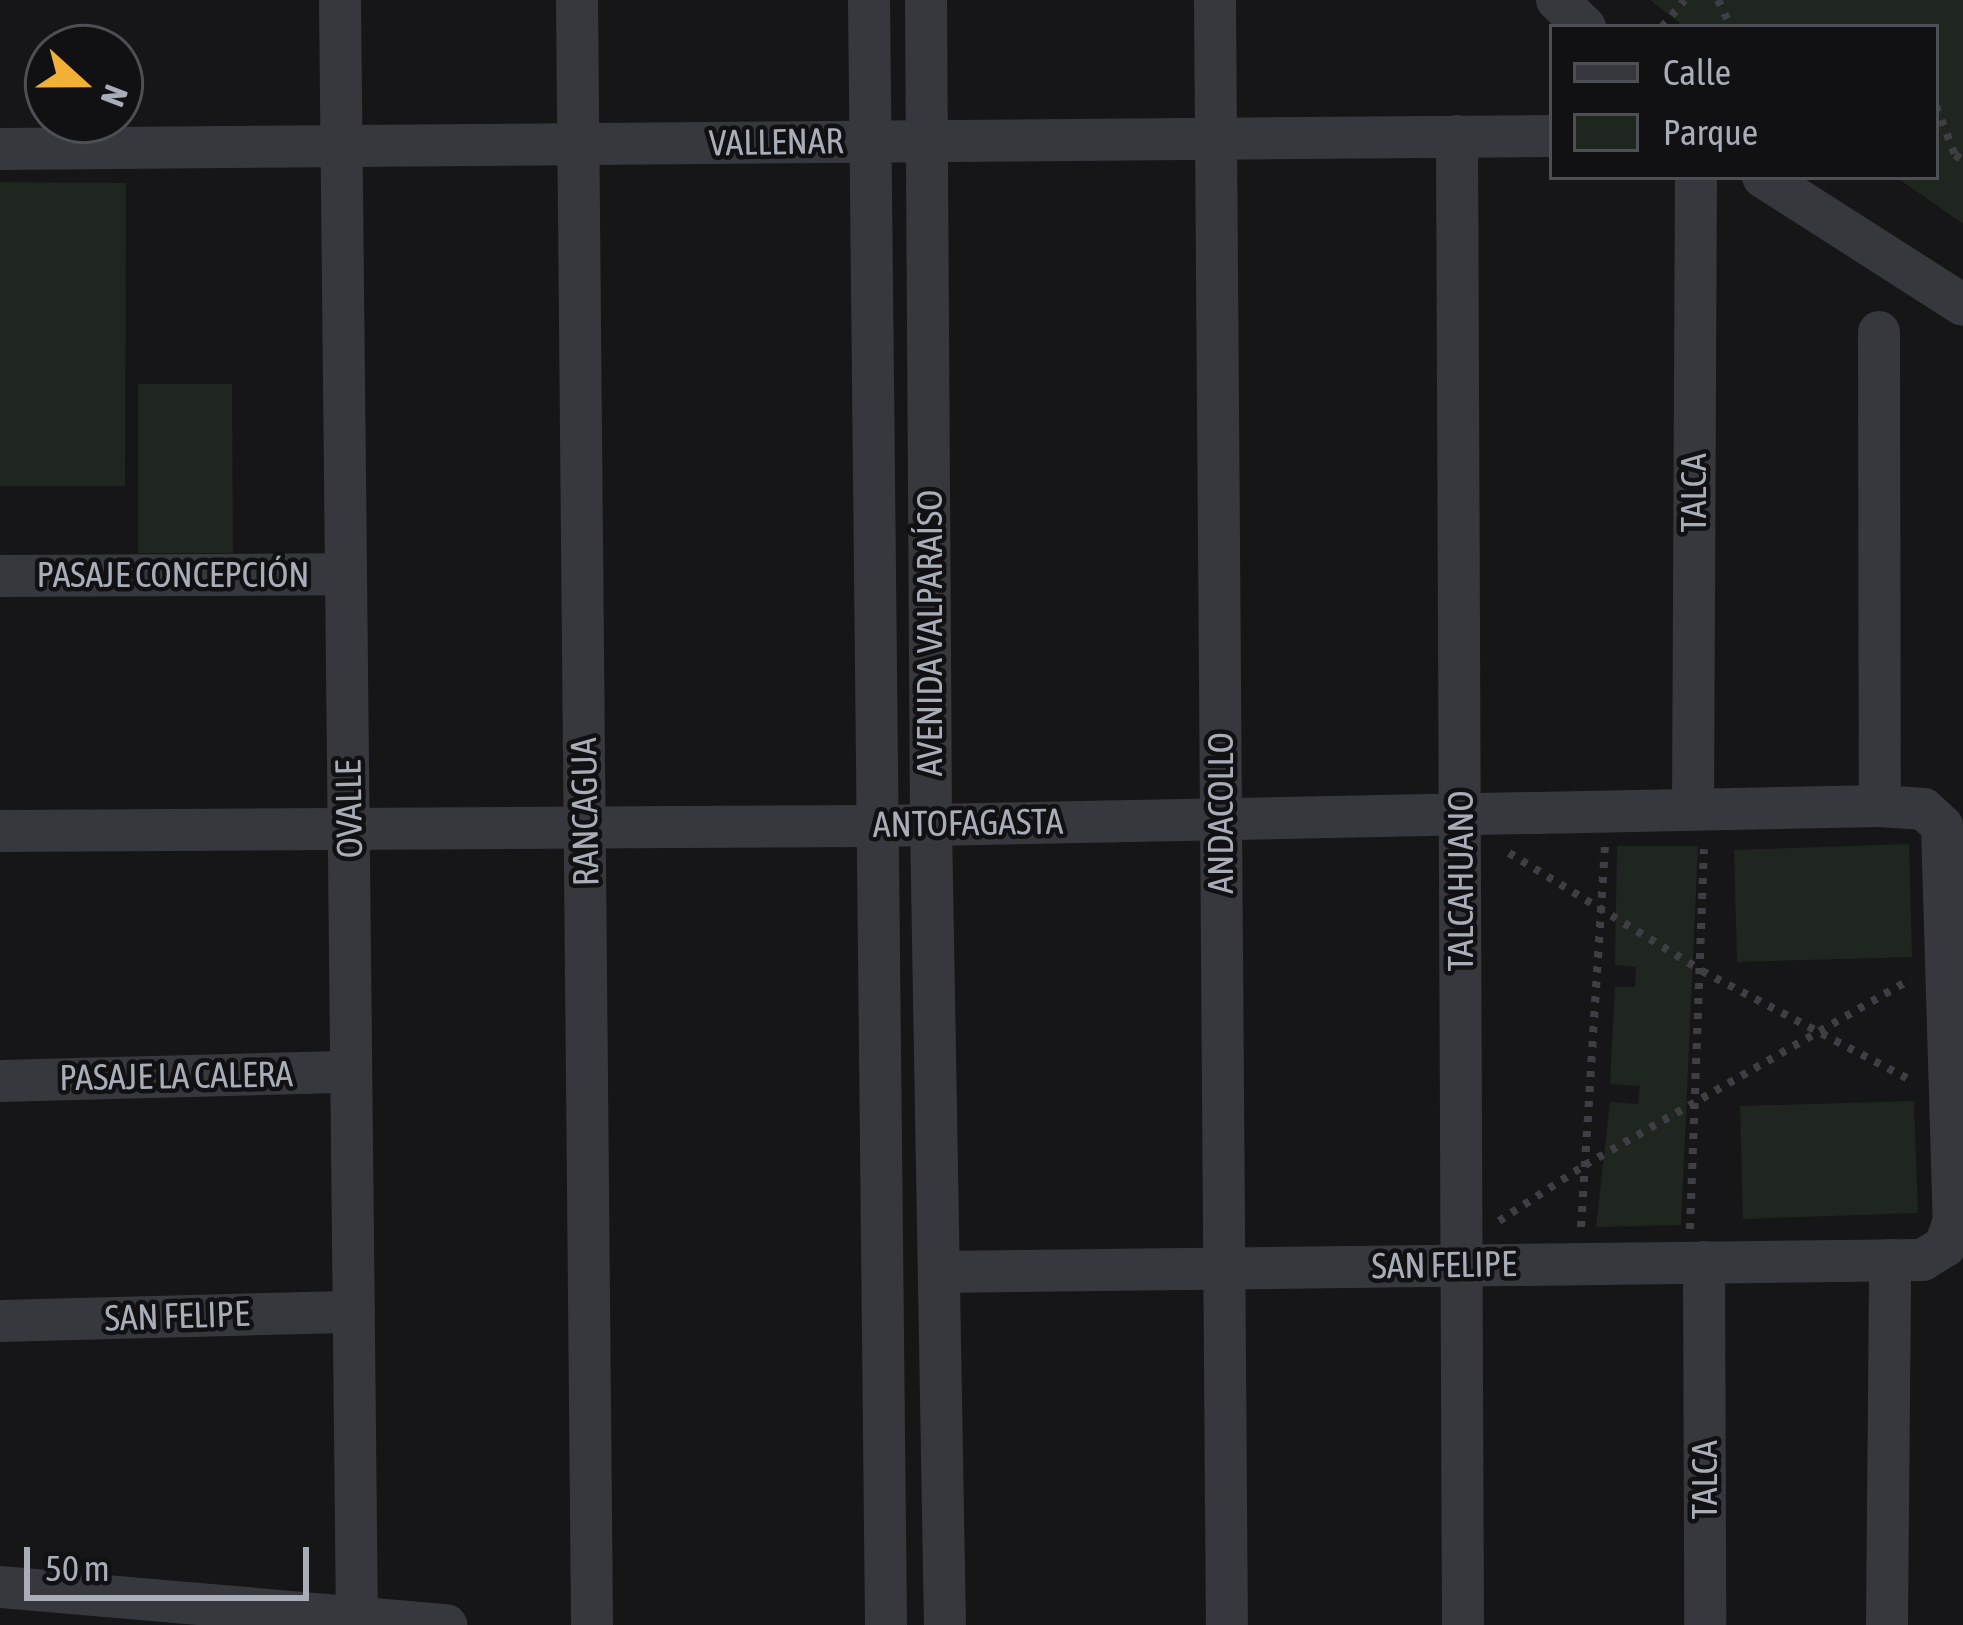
<!DOCTYPE html>
<meta charset="utf-8">
<style>
body{margin:0}
#map{position:relative;width:1963px;height:1625px;overflow:hidden;background:#161618;font-family:"Asap Condensed",sans-serif}
div>[style]{position:absolute}
.green>*{inset:0;background:#1e261f}
.path>*{height:8px;margin-top:-4px;transform-origin:0;background:repeating-linear-gradient(90deg,#3d3f44 0 6px,transparent 0 15px)}
.minor>*{height:42px;margin:-21px;padding:0 21px;transform-origin:21px;border-radius:21px;background:#37383d}
span{translate:-50% -50%;white-space:nowrap;text-align:center;line-height:1.15;-webkit-text-stroke:9px #111113;paint-order:stroke}
.street-label{font-size:36px;color:#a8adb8}
.legend{position:absolute;left:1549px;top:24px;width:390px;height:156px;box-sizing:border-box;background:#111113;border:3px solid #4d4f55;margin:0;padding:15px 21px;list-style:none;font-size:36px;color:#a8adb8}
.legend li{display:flex;align-items:center;gap:24px;height:60px}
.legend b{width:60px;border:3px solid #4d4f55}
.north{position:absolute;left:24px;top:24px;width:120px;height:120px;box-sizing:border-box;background:#111113;border:3px solid #4d4f55;border-radius:50%;rotate:111deg;font-size:33px;font-weight:700;line-height:48px;text-align:center;color:#a8adb8}
.north::after{content:'';display:block;margin:auto;width:42px;height:54px;background:#f2b134;clip-path:polygon(50% 0,100% 100%,50% 72%,0 100%)}
.scale{position:absolute;left:24px;top:1547px;width:285px;height:54px;box-sizing:border-box;border:6px solid #a8adb8;border-top:0;padding-left:15px;font-size:36px;line-height:42px;white-space:nowrap;color:#a8adb8;-webkit-text-stroke:9px #111113;paint-order:stroke}
</style>
<div id="map">
<div class="green">
<i style="clip-path:polygon(1650px 0,1963px 0,1963px 224px,1896px 177px,1936px 177px,1936px 27px,1685px 27px)"></i>
<i style="clip-path:polygon(0 182px,126px 183px,125px 486px,0 486px)"></i>
<i style="clip-path:polygon(138px 384px,232px 384px,233px 553px,138px 553px)"></i>
<i style="clip-path:polygon(1909px 844px,1912px 957px,1737px 962px,1734px 850px)"></i>
<i style="clip-path:polygon(1617px 846px,1698px 846px,1681px 1225px,1596px 1227px,1610px 1102px,1638px 1104px,1640px 1086px,1610px 1084px,1615px 987px,1635px 987px,1636px 967px,1615px 965px)"></i>
<i style="clip-path:polygon(1914px 1101px,1918px 1213px,1743px 1219px,1740px 1106px)"></i>
</div>
<div class="path">
<i style="left:1718px;top:0;width:30px;rotate:64deg"></i>
<i style="left:1662px;top:27px;width:35px;rotate:-50deg"></i>
<i style="left:1936px;top:106px;width:53px;rotate:68.8deg"></i>
<i style="left:1955px;top:155px;width:9px;rotate:32deg"></i>
<i style="left:1509px;top:853px;width:226px;rotate:31.4deg"></i>
<i style="left:1702px;top:971px;width:239px;rotate:27.6deg"></i>
<i style="left:1499px;top:1221px;width:103px;rotate:-33.1deg"></i>
<i style="left:1585px;top:1165px;width:375px;rotate:-29.7deg"></i>
<i style="left:1581px;top:1227px;width:381px;rotate:-86.4deg"></i>
<i style="left:1690px;top:1229px;width:380px;rotate:-87.9deg"></i>
</div>
<div class="minor">
<i style="left:340px;top:0;width:1617px;rotate:89.4deg"></i>
<i style="left:577px;top:0;width:1625px;rotate:89.47deg"></i>
<i style="left:869px;top:0;width:1625px;rotate:89.4deg"></i>
<i style="left:926px;top:0;width:825px;rotate:89.65deg"></i>
<i style="left:931px;top:825px;width:800px;rotate:89deg"></i>
<i style="left:1215px;top:0;width:1625px;rotate:89.58deg"></i>
<i style="left:1557px;top:0;width:39px;rotate:44deg"></i>
<i style="left:1457px;top:136px;width:1489px;rotate:89.77deg"></i>
<i style="left:0;top:149px;width:1552px;rotate:-0.48deg"></i>
<i style="left:1763px;top:177px;width:237px;rotate:32.6deg"></i>
<i style="left:1879px;top:332px;width:474px;rotate:89.9deg"></i>
<i style="left:0;top:576px;width:346px;rotate:-0.3deg"></i>
<i style="left:1693px;top:808px;width:631px;rotate:-89.73deg"></i>
<i style="left:0;top:831px;width:878px;rotate:-0.33deg"></i>
<i style="left:878px;top:826px;width:1002px;rotate:-1.14deg"></i>
<i style="left:1880px;top:806px;width:44px;rotate:3.9deg"></i>
<i style="left:1924px;top:809px;width:25px;rotate:43deg"></i>
<i style="left:1942px;top:826px;width:394px;rotate:88.3deg"></i>
<i style="left:1954px;top:1220px;width:28px;rotate:109deg"></i>
<i style="left:1945px;top:1246px;width:26px;rotate:148deg"></i>
<i style="left:1923px;top:1260px;width:984px;rotate:179.3deg"></i>
<i style="left:0;top:1081px;width:351px;rotate:-1.5deg"></i>
<i style="left:1704px;top:1262px;width:363px;rotate:89.8deg"></i>
<i style="left:0;top:1321px;width:354px;rotate:-1.5deg"></i>
<i style="left:0;top:1587px;width:448px;rotate:4.9deg"></i>
<i style="left:1887px;top:1625px;width:365px;rotate:-89.5deg"></i>
</div>
<div class="street-label">
<span style="left:776px;top:142px;rotate:-1deg">VALLENAR</span>
<span style="left:1694px;top:493px;rotate:-90deg">TALCA</span>
<span style="left:173px;top:575px">PASAJE CONCEPCIÓN</span>
<span style="left:930px;top:633px;rotate:-90deg">AVENIDA VALPARAÍSO</span>
<span style="left:349px;top:809px;rotate:-91deg">OVALLE</span>
<span style="left:585px;top:812px;rotate:-91deg">RANCAGUA</span>
<span style="left:1221px;top:813px;rotate:-90deg">ANDACOLLO</span>
<span style="left:968px;top:823px;rotate:-1deg">ANTOFAGASTA</span>
<span style="left:1461px;top:881px;rotate:-90deg">TALCAHUANO</span>
<span style="left:176px;top:1076px;rotate:-1deg">PASAJE LA CALERA</span>
<span style="left:1444px;top:1265px;rotate:-1deg">SAN FELIPE</span>
<span style="left:177px;top:1316px;rotate:-2deg">SAN FELIPE</span>
<span style="left:1705px;top:1480px;rotate:-90deg">TALCA</span>
</div>
<ul class="legend">
<li><b style="height:15px;background:#37383d"></b>Calle</li>
<li><b style="height:33px;background:#1e261f"></b>Parque</li>
</ul>
<div class="north">N</div>
<div class="scale">50 m</div>
</div>
